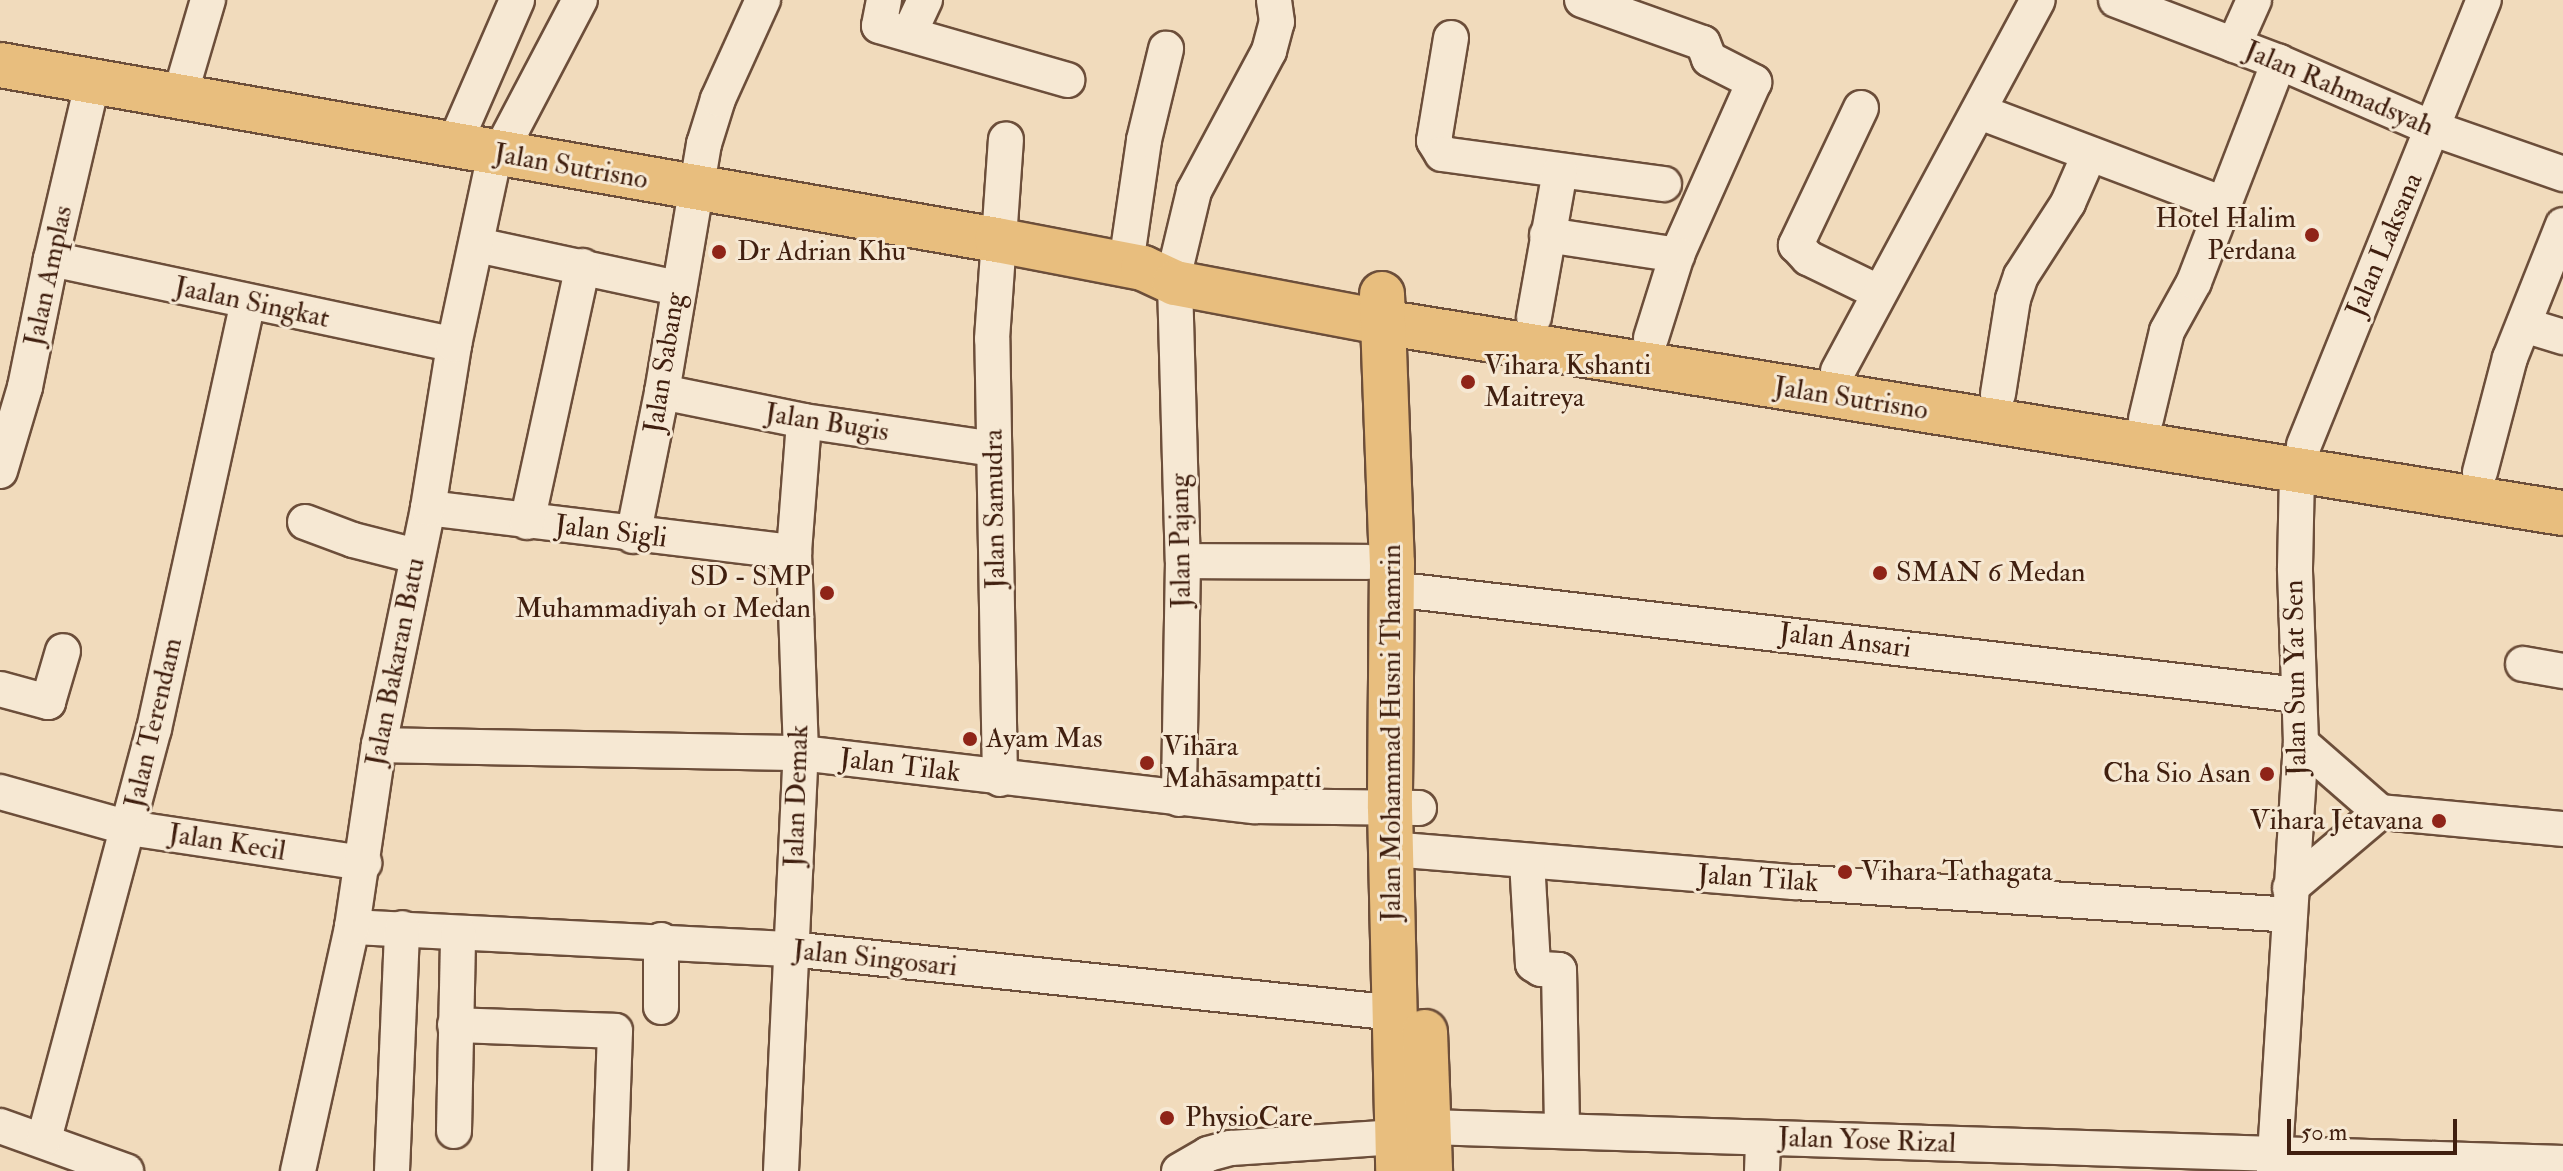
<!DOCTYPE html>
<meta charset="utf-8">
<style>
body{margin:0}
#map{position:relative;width:2563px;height:1171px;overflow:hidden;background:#f1dbbc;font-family:"IM FELL Double Pica",serif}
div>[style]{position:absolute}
.roads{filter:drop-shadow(2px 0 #6c4e3a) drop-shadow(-2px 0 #6c4e3a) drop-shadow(0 2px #6c4e3a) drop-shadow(0 -2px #6c4e3a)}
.minor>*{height:34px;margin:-17px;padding:0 17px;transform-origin:17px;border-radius:17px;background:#f6e8d3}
.major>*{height:44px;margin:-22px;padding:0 22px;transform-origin:22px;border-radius:22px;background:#e8be7e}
.dots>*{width:22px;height:22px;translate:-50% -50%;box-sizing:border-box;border:4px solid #f6e8d3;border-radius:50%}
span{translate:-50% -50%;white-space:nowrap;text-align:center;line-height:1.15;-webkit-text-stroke:6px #f6e8d3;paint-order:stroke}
.street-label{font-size:28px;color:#401f0f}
.poi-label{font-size:28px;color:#401f0f}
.right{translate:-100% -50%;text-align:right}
.left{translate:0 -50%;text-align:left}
.scale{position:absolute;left:2287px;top:1119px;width:170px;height:36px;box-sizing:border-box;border:4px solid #401f0f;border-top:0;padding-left:10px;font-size:24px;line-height:28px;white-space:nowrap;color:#401f0f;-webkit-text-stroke:6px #f6e8d3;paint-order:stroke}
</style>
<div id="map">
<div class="roads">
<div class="minor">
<i style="left:884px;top:0;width:26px;rotate:101deg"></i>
<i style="left:879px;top:26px;width:196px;rotate:16deg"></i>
<i style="left:1582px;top:0;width:128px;rotate:19.6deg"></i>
<i style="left:1703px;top:43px;width:17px;rotate:69deg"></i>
<i style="left:1709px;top:59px;width:51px;rotate:27.1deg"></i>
<i style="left:1754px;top:82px;width:189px;rotate:114deg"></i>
<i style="left:1677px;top:255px;width:87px;rotate:107.4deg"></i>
<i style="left:2116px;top:0;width:174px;rotate:20.8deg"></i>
<i style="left:2279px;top:62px;width:169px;rotate:23.4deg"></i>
<i style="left:2434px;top:129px;width:137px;rotate:19.2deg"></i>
<i style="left:909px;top:34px;width:38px;rotate:-65deg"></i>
<i style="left:1451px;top:38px;width:104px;rotate:99.4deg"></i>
<i style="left:1434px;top:141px;width:15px;rotate:58deg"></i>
<i style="left:1442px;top:154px;width:224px;rotate:7.7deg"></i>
<i style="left:2234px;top:45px;width:49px;rotate:-66deg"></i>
<i style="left:180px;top:95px;width:99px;rotate:-73.6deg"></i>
<i style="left:1861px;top:108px;width:152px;rotate:115.4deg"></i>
<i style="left:1796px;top:245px;width:18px;rotate:47deg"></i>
<i style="left:1808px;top:258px;width:78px;rotate:25.9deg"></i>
<i style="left:1980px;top:112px;width:260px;rotate:20.7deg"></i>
<i style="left:454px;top:145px;width:158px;rotate:-66.5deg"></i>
<i style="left:499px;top:154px;width:174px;rotate:-62.3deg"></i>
<i style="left:1547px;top:235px;width:132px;rotate:8.7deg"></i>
<i style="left:477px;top:245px;width:205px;rotate:12.1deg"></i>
<i style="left:51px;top:259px;width:412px;rotate:12deg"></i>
<i style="left:1177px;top:262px;width:73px;rotate:-76.5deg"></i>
<i style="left:1194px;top:191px;width:159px;rotate:-61.8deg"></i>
<i style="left:1269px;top:51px;width:30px;rotate:-75deg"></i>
<i style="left:1277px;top:22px;width:22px;rotate:-98deg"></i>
<i style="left:1126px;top:264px;width:125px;rotate:-81.7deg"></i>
<i style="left:1144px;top:140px;width:94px;rotate:-76.4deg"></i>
<i style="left:1175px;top:283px;width:278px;rotate:88.4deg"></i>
<i style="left:1183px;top:561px;width:238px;rotate:91deg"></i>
<i style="left:1534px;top:317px;width:148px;rotate:-79.9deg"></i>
<i style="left:2524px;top:325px;width:41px;rotate:17.1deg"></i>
<i style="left:1838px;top:371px;width:421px;rotate:-61.7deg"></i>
<i style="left:662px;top:392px;width:145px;rotate:11.5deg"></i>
<i style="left:804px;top:421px;width:191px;rotate:8.4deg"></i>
<i style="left:1998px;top:394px;width:96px;rotate:-81deg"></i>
<i style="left:2013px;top:299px;width:24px;rotate:-71deg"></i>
<i style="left:2021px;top:276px;width:87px;rotate:-57.2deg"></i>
<i style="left:2068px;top:203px;width:52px;rotate:-66.4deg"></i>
<i style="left:2146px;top:419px;width:90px;rotate:-76.6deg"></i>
<i style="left:2167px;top:331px;width:56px;rotate:-61.1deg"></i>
<i style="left:2194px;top:282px;width:236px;rotate:-68.9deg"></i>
<i style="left:2304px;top:445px;width:480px;rotate:-68deg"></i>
<i style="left:0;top:471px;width:88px;rotate:-73.4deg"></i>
<i style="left:25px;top:387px;width:131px;rotate:-78.5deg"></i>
<i style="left:51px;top:259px;width:184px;rotate:-76.8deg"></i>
<i style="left:2480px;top:472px;width:118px;rotate:-75.3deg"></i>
<i style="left:2510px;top:358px;width:143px;rotate:-68.3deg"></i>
<i style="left:428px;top:508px;width:369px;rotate:6.9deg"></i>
<i style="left:305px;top:522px;width:51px;rotate:20.6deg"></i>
<i style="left:353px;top:540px;width:65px;rotate:14.3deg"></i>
<i style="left:527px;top:522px;width:262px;rotate:-77.7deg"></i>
<i style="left:633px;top:536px;width:147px;rotate:-78.6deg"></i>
<i style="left:662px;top:392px;width:252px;rotate:-80.4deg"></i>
<i style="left:704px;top:144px;width:47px;rotate:-72.7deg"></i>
<i style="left:718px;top:99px;width:109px;rotate:-65.6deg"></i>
<i style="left:1183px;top:561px;width:184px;rotate:0.3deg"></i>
<i style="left:1392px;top:589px;width:912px;rotate:6.67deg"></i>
<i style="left:2523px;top:664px;width:41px;rotate:9.9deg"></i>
<i style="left:0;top:689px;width:50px;rotate:15.2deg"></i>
<i style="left:48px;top:702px;width:53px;rotate:-73.6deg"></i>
<i style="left:2301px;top:743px;width:105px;rotate:41.1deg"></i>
<i style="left:2380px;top:812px;width:184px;rotate:5.3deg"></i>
<i style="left:379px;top:745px;width:422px;rotate:1.1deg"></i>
<i style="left:801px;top:753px;width:457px;rotate:6.7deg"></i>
<i style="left:1255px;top:806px;width:164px;rotate:0.7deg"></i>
<i style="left:1000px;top:779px;width:440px;rotate:-91deg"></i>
<i style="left:992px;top:339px;width:200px;rotate:-86deg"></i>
<i style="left:0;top:792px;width:134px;rotate:15.6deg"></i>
<i style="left:129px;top:828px;width:238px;rotate:8.5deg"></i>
<i style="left:1391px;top:849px;width:405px;rotate:4.7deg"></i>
<i style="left:1795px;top:882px;width:495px;rotate:3.8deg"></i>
<i style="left:1527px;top:861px;width:103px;rotate:86.7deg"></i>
<i style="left:1533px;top:964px;width:9px;rotate:32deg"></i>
<i style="left:1541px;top:969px;width:18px;rotate:3deg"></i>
<i style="left:1559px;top:970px;width:161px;rotate:88.9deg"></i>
<i style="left:2290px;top:888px;width:118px;rotate:-40.2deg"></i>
<i style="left:352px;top:927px;width:439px;rotate:2.9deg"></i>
<i style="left:790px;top:949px;width:609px;rotate:6.03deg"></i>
<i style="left:661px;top:940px;width:67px;rotate:90deg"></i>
<i style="left:455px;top:1025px;width:160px;rotate:2.1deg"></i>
<i style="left:615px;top:1031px;width:140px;rotate:92deg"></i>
<i style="left:0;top:1126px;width:134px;rotate:19.7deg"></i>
<i style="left:454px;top:1131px;width:198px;rotate:-88.8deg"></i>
<i style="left:44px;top:1139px;width:424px;rotate:-75deg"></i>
<i style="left:154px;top:729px;width:436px;rotate:-77.6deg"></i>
<i style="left:298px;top:1171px;width:250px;rotate:-77.5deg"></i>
<i style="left:352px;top:927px;width:184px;rotate:-81.6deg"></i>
<i style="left:379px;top:745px;width:242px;rotate:-78.3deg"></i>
<i style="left:428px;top:508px;width:165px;rotate:-80.9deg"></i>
<i style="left:454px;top:345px;width:196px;rotate:-77.9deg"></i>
<i style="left:392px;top:1171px;width:243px;rotate:-87.6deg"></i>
<i style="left:781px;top:1171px;width:418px;rotate:-87.3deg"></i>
<i style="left:801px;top:753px;width:201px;rotate:-92deg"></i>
<i style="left:794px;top:552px;width:131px;rotate:-85.6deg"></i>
<i style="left:1179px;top:1171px;width:34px;rotate:-30deg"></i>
<i style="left:1208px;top:1154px;width:24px;rotate:-15deg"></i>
<i style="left:1231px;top:1148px;width:166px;rotate:-3.8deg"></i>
<i style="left:1397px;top:1137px;width:34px;rotate:-17deg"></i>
<i style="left:1429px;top:1127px;width:1135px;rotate:1.82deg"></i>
<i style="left:1762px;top:1171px;width:33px;rotate:-88deg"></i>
<i style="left:2274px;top:1171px;width:429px;rotate:-86.4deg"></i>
<i style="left:2301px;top:743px;width:175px;rotate:-92deg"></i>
<i style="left:2295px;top:568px;width:96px;rotate:-88.8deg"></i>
</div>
<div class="major">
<i style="left:0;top:65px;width:1012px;rotate:9.96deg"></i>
<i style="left:997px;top:240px;width:149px;rotate:10.9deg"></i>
<i style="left:1143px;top:268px;width:35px;rotate:25deg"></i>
<i style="left:1175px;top:283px;width:211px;rotate:10.7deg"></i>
<i style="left:1382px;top:322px;width:1196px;rotate:9.19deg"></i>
<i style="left:1382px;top:294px;width:269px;rotate:87.9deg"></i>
<i style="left:1392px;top:563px;width:245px;rotate:90.5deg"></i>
<i style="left:1390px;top:808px;width:363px;rotate:88.7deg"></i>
<i style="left:1425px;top:1032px;width:139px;rotate:87.9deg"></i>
</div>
</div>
<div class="dots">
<i style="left:2312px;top:235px;background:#8f2418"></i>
<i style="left:719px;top:252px;background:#8f2418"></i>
<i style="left:1468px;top:382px;background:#8f2418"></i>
<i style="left:1880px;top:573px;background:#8f2418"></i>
<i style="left:827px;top:593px;background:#8f2418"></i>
<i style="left:970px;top:739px;background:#8f2418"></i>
<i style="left:1147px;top:763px;background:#8f2418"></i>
<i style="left:2267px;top:774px;background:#8f2418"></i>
<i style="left:2439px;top:821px;background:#8f2418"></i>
<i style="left:1845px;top:872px;background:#8f2418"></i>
<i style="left:1167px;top:1118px;background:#8f2418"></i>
</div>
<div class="street-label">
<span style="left:2339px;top:89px;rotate:23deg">Jalan Rahmadsyah</span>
<span style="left:571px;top:167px;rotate:10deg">Jalan Sutrisno</span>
<span style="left:2385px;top:245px;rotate:-67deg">Jalan Laksana</span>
<span style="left:49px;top:276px;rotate:-78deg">Jalan Amplas</span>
<span style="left:252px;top:303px;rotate:12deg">Jaalan Singkat</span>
<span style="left:665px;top:363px;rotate:-81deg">Jalan Sabang</span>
<span style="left:1851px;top:399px;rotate:9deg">Jalan Sutrisno</span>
<span style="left:827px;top:423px;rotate:9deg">Jalan Bugis</span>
<span style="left:995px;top:509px;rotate:-91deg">Jalan Samudra</span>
<span style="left:611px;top:532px;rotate:7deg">Jalan Sigli</span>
<span style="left:1181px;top:541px;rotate:-91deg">Jalan Pajang</span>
<span style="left:1845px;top:641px;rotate:7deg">Jalan Ansari</span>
<span style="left:396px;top:662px;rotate:-79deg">Jalan Bakaran Batu</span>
<span style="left:2296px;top:678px;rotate:-91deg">Jalan Sun Yat Sen</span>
<span style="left:154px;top:723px;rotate:-77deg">Jalan Terendam</span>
<span style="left:1392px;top:733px;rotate:-90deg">Jalan Mohammad Husni Thamrin</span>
<span style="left:900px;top:766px;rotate:7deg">Jalan Tilak</span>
<span style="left:797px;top:796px;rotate:-88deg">Jalan Demak</span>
<span style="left:227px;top:843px;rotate:9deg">Jalan Kecil</span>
<span style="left:1758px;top:879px;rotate:4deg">Jalan Tilak</span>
<span style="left:875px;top:959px;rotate:6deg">Jalan Singosari</span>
<span style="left:1867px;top:1141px;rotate:2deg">Jalan Yose Rizal</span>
</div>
<div class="poi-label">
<span class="right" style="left:2296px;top:235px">Hotel Halim<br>Perdana</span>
<span class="left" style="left:737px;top:252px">Dr Adrian Khu</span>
<span class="left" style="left:1484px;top:382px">Vihara Kshanti<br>Maitreya</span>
<span class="left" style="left:1896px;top:573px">SMAN 6 Medan</span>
<span class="right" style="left:811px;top:593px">SD - SMP<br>Muhammadiyah 01 Medan</span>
<span class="left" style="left:986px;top:739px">Ayam Mas</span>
<span class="left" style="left:1163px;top:763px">Vihāra<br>Mahāsampatti</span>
<span class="right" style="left:2251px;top:774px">Cha Sio Asan</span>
<span class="right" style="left:2423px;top:821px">Vihara Jetavana</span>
<span class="left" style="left:1861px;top:872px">Vihara Tathagata</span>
<span class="left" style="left:1185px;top:1118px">PhysioCare</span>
</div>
<div class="scale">50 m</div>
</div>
